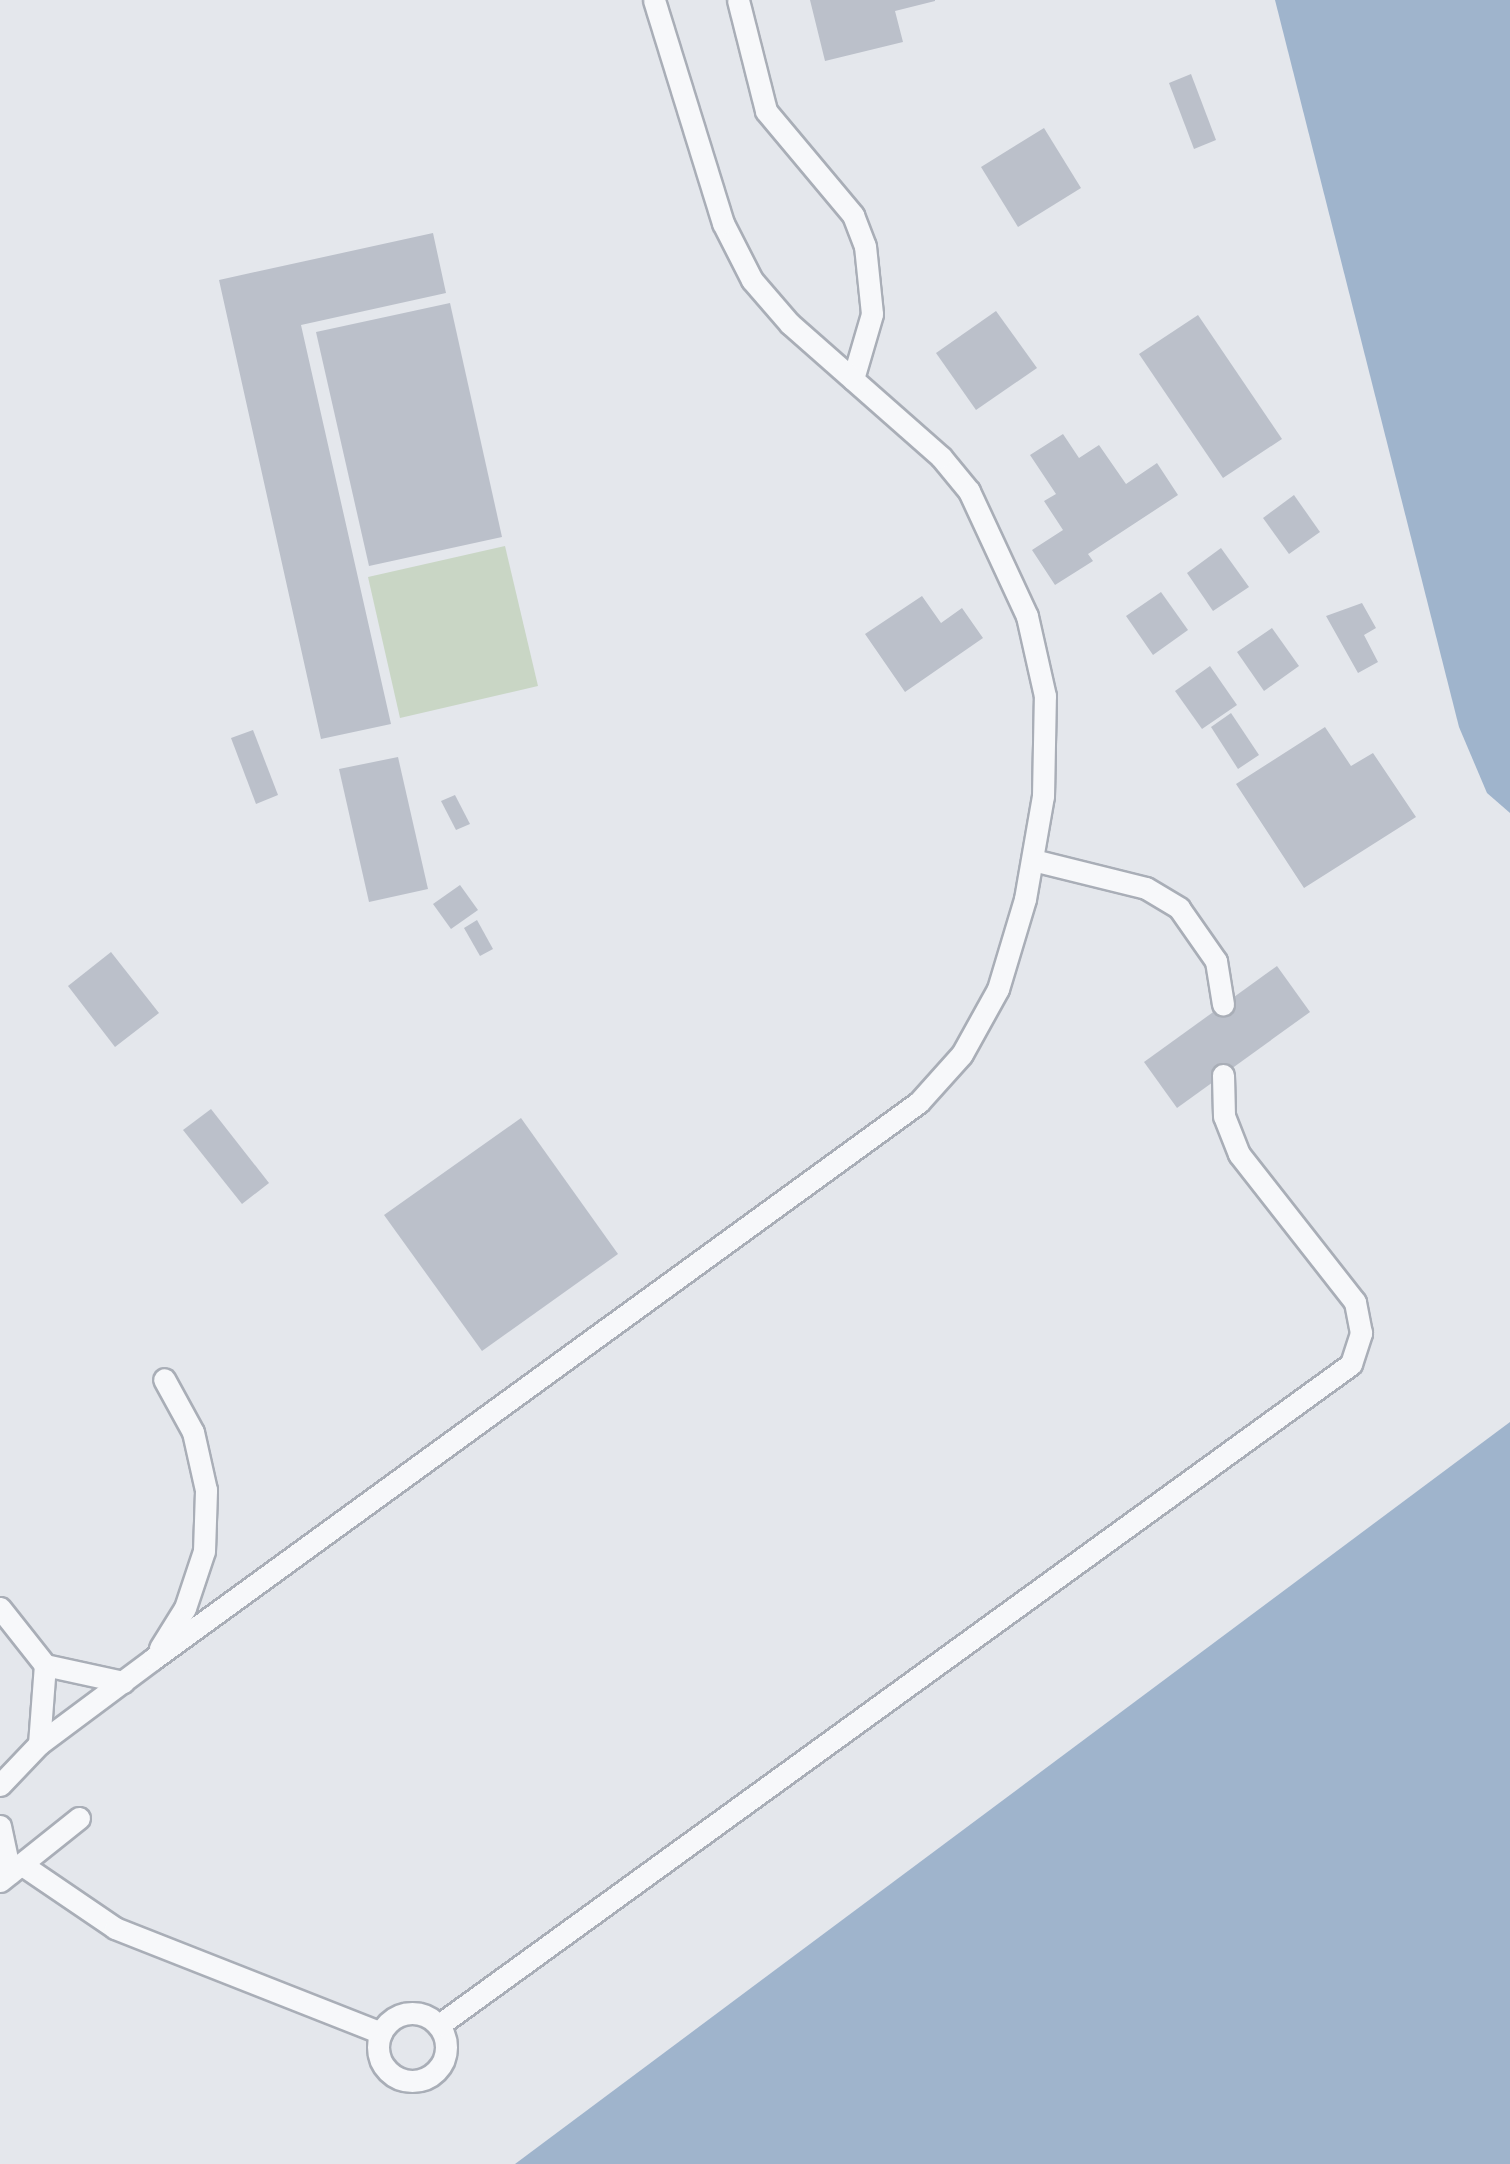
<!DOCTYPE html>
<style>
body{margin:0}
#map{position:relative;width:1510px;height:2164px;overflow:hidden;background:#e4e7ec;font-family:Raleway,sans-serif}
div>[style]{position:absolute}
.green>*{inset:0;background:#c9d6c5}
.water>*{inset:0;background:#9fb4cc}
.building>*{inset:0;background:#bbc0ca}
.roads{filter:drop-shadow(2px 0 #a9aeb7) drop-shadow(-2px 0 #a9aeb7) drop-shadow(0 2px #a9aeb7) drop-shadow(0 -2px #a9aeb7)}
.service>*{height:21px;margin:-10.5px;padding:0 10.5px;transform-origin:10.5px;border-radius:10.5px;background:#f7f8fa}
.service>.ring{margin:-10.5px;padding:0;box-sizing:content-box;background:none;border:21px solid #f7f8fa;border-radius:50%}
span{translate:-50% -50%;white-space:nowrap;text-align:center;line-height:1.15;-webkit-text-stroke:7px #f4f6f9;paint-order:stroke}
</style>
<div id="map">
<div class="green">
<i style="clip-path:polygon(505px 546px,538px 686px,400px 718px,368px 577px)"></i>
</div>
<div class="water">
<i style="clip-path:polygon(1275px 0,1510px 0,1510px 813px,1487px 793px,1459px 727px)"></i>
<i style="clip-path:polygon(1510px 1422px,1510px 2164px,515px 2164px)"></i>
</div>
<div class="building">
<i style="clip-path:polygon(810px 0,935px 0,935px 1px,895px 11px,903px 42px,825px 61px)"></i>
<i style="clip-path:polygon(1191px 74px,1216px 140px,1194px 149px,1169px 83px)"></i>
<i style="clip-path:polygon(1044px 128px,1081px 188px,1018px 227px,981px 167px)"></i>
<i style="clip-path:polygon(433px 233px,446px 293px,301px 325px,391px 724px,321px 739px,219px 280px)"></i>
<i style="clip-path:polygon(450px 303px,502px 537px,369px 566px,316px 332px)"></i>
<i style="clip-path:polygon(996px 311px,1037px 368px,976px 410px,936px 353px)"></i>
<i style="clip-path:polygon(1198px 315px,1282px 439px,1223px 478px,1139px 354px)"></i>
<i style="clip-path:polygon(1063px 434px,1079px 458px,1099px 445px,1126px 484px,1157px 463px,1178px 495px,1088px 554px,1093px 561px,1055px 585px,1032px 550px,1063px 530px,1044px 501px,1056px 494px,1030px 455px)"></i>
<i style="clip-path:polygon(1294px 495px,1320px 532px,1289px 554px,1263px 518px)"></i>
<i style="clip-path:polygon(1221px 548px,1249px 587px,1213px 611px,1187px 573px)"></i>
<i style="clip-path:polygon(1161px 592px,1188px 630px,1153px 655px,1126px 616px)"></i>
<i style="clip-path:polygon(922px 596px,941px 623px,962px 608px,983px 638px,905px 692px,865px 634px)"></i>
<i style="clip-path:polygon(1362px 603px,1376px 628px,1364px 635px,1378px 662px,1358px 673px,1326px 616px)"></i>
<i style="clip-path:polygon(1272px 628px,1299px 666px,1264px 691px,1237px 652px)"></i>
<i style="clip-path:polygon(1210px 666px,1237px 705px,1202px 729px,1175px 691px)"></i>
<i style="clip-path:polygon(1231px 713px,1259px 755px,1238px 769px,1211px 727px)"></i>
<i style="clip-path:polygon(1325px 727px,1351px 766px,1373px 753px,1416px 817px,1304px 888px,1236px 784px)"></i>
<i style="clip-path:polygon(253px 730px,278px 795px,256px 804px,231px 738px)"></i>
<i style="clip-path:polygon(398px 757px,428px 889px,369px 902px,339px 769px)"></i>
<i style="clip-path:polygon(455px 795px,470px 824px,456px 830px,441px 801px)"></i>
<i style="clip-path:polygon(460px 885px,478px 910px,451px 929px,433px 904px)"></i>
<i style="clip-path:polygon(477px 920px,493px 949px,480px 956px,464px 928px)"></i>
<i style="clip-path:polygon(111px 952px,159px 1013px,115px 1047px,68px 986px)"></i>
<i style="clip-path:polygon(1277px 966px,1310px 1012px,1177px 1108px,1144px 1062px)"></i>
<i style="clip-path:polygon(211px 1109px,269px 1183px,242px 1204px,183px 1130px)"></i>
<i style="clip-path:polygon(521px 1118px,618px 1254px,482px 1351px,384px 1215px)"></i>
</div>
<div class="roads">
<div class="service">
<i style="left:738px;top:0;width:114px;rotate:75.8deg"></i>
<i style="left:766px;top:111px;width:136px;rotate:50.1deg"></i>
<i style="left:853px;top:215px;width:33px;rotate:69deg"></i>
<i style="left:865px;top:246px;width:68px;rotate:84.1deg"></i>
<i style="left:872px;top:314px;width:68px;rotate:106.3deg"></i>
<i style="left:1033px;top:860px;width:116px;rotate:13.9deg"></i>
<i style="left:1146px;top:888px;width:39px;rotate:31deg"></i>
<i style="left:1179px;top:908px;width:65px;rotate:55.1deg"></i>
<i style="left:1216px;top:961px;width:44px;rotate:80.8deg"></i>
<i style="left:0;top:1608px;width:73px;rotate:51.7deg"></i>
<i style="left:45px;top:1665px;width:80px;rotate:12.3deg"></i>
<i style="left:160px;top:1648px;width:47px;rotate:-58deg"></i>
<i style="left:185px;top:1608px;width:60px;rotate:-71.6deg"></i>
<i style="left:204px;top:1551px;width:61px;rotate:-88.1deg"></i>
<i style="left:206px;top:1490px;width:59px;rotate:-102.6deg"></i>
<i style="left:193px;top:1432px;width:60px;rotate:-118.7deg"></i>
<i style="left:39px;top:1744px;width:79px;rotate:-85.7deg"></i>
<i style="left:0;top:1785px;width:57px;rotate:-46.4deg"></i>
<i style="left:39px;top:1744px;width:142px;rotate:-36.7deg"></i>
<i style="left:153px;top:1659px;width:947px;rotate:-36.02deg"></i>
<i style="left:919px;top:1102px;width:64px;rotate:-48.1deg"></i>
<i style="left:962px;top:1054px;width:74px;rotate:-61deg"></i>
<i style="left:998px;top:989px;width:94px;rotate:-73.3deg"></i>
<i style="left:1025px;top:899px;width:105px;rotate:-80.1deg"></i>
<i style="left:1043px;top:796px;width:100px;rotate:-88.9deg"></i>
<i style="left:1045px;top:696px;width:82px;rotate:-102.7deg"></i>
<i style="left:1027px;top:616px;width:138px;rotate:-114.9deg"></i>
<i style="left:969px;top:491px;width:44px;rotate:-129.5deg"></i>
<i style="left:941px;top:457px;width:201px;rotate:-138.6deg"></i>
<i style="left:790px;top:324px;width:58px;rotate:-130.8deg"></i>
<i style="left:752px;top:280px;width:64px;rotate:-117deg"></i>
<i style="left:723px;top:223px;width:233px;rotate:-107.2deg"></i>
<i style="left:0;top:1826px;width:48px;rotate:78deg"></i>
<i style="left:21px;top:1864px;width:114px;rotate:34.2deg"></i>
<i style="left:115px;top:1928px;width:286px;rotate:21.5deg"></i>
<i style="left:0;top:1881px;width:101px;rotate:-38.6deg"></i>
<i class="ring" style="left:378px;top:2013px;width:47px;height:47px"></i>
<i style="left:439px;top:2025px;width:1126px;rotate:-35.93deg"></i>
<i style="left:1351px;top:1364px;width:33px;rotate:-72deg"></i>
<i style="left:1361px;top:1333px;width:32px;rotate:-101deg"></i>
<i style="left:1355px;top:1302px;width:188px;rotate:-128.1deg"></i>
<i style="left:1239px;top:1154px;width:41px;rotate:-111.5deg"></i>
<i style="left:1224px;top:1116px;width:41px;rotate:-91.4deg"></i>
</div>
</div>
</div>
